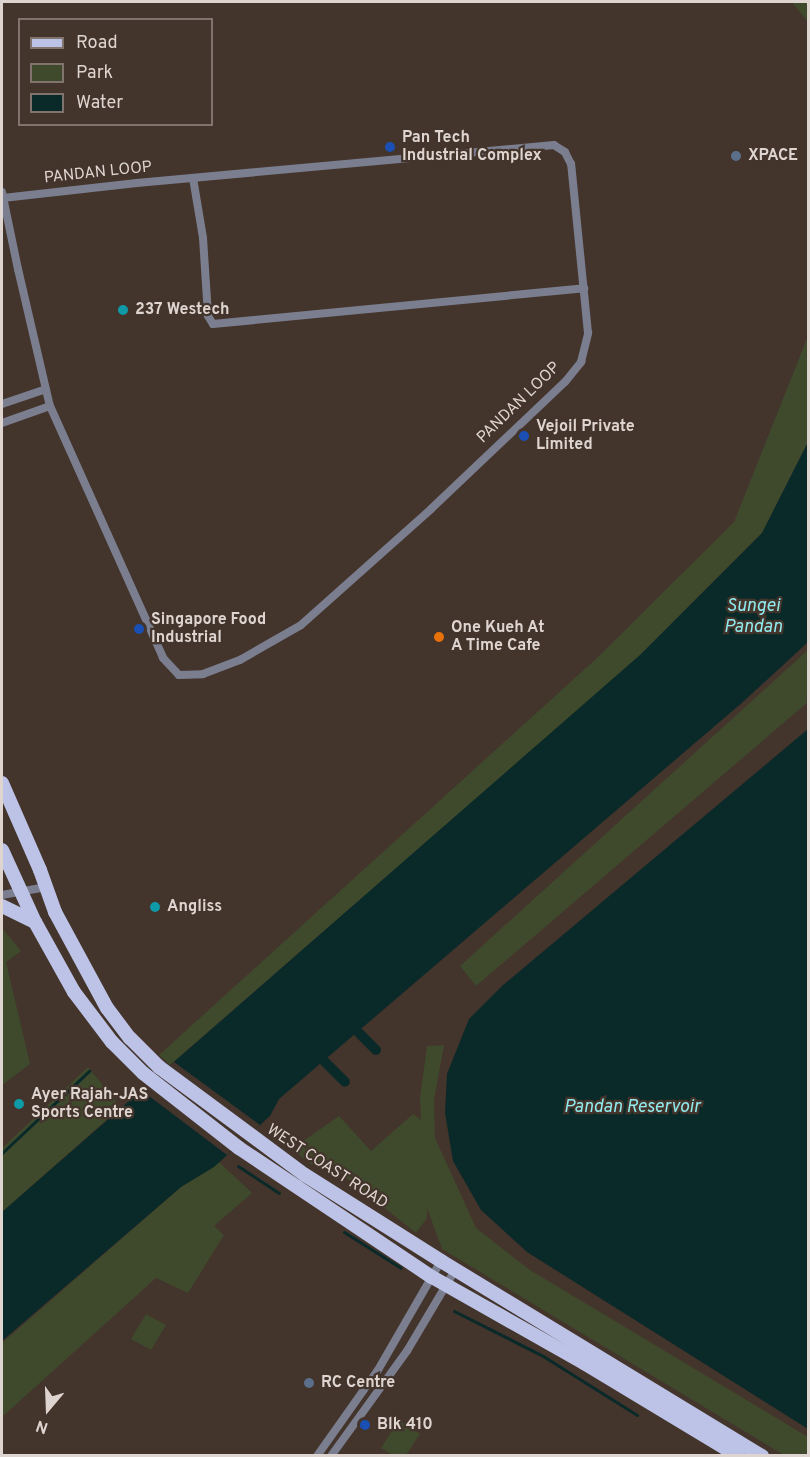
<!DOCTYPE html>
<style>
body{margin:0}
#map{position:relative;width:810px;height:1457px;overflow:hidden;background:#43342c;font-family:Overpass,sans-serif}
div>[style]{position:absolute}
.green>*{inset:0;background:#3f4a2d}
.water>*{inset:0;background:#0a2929}
.pier>*{inset:0;background:#43342c}
.stream>*{height:3px;margin:-1.5px;padding:0 1.5px;transform-origin:1.5px;border-radius:1.5px;background:#0a2929}
.canal>*{height:10px;margin:-5px;padding:0 5px;transform-origin:5px;border-radius:5px;background:#0a2929}
.street>*{height:8px;margin:-4px;padding:0 4px;transform-origin:4px;border-radius:4px;background:#7b7e8f}
.primary>*{height:14px;margin:-7px;padding:0 7px;transform-origin:7px;border-radius:7px;background:#bdc3e6}
.dots>*{width:16px;height:16px;translate:-50% -50%;box-sizing:border-box;border:3px solid #43342c;border-radius:50%}
span{translate:-50% -50%;white-space:nowrap;text-align:center;line-height:1.15;-webkit-text-stroke:4.5px #43342c;paint-order:stroke}
.poi-label{font-size:16px;color:#dfd5d0;font-weight:700}
.left{translate:0 -50%;text-align:left}
.street-label{font-size:16px;color:#dfd5d0}
.water-label{font-size:18px;color:#90ecef;font-style:italic}
.frame{position:absolute;inset:0;border:3px solid #dfd5d0;pointer-events:none}
.legend{position:absolute;left:18px;top:18px;width:195px;height:108px;box-sizing:border-box;background:#43342c;border:2px solid #81746e;margin:0;padding:8px 10px;list-style:none;font-size:18px;color:#dfd5d0}
.legend li{display:flex;align-items:center;gap:12px;height:30px}
.legend b{width:30px;border:2px solid #81746e}
.north{position:absolute;left:18px;top:1379px;width:60px;height:60px;-webkit-text-stroke:4px #43342c;paint-order:stroke;rotate:199deg;font-size:16px;font-weight:700;line-height:24px;text-align:center;color:#dfd5d0}
.north::after{content:'';display:block;margin:auto;width:21px;height:27px;background:#dfd5d0;clip-path:polygon(50% 0,100% 100%,50% 72%,0 100%)}
</style>
<div id="map">
<div class="green">
<i style="clip-path:polygon(792px 2px,808px 2px,808px 22px)"></i>
<i style="clip-path:polygon(808px 336px,808px 442px,762px 533px,640px 656px,170px 1065px,159px 1055px,597px 658px,734px 522px)"></i>
<i style="clip-path:polygon(808px 650px,808px 702px,476px 986px,460px 966px)"></i>
<i style="clip-path:polygon(2px 928px,21px 951px,6px 962px,30px 1064px,2px 1085px)"></i>
<i style="clip-path:polygon(444px 1045px,434px 1100px,435px 1138px,476px 1228px,530px 1270px,808px 1437px,808px 1455px,784px 1455px,442px 1249px,427px 1208px,427px 1218px,416px 1233px,339px 1172px,311px 1164px,294px 1151px,302px 1142px,339px 1116px,371px 1151px,413px 1114px,421px 1120px,420px 1098px,427px 1046px)"></i>
<i style="clip-path:polygon(88px 1067px,121px 1107px,2px 1212px,2px 1148px)"></i>
<i style="clip-path:polygon(219px 1162px,252px 1193px,214px 1226px,224px 1235px,188px 1293px,156px 1278px,2px 1417px,2px 1343px,181px 1187px)"></i>
<i style="clip-path:polygon(146px 1314px,166px 1325px,151px 1350px,131px 1339px)"></i>
<i style="clip-path:polygon(399px 1420px,420px 1434px,406px 1455px,393px 1455px,381px 1448px)"></i>
</div>
<div class="water">
<i style="clip-path:polygon(808px 442px,808px 642px,744px 701px,279px 1099px,270px 1116px,214px 1167px,181px 1187px,2px 1341px,2px 1212px,640px 655px,762px 533px)"></i>
<i style="clip-path:polygon(808px 729px,808px 1429px,527px 1252px,481px 1210px,453px 1161px,445px 1113px,447px 1074px,469px 1019px,502px 986px)"></i>
</div>
<div class="pier">
<i style="clip-path:polygon(174px 1062px,260px 1125px,227px 1155px,141px 1090px)"></i>
</div>
<div class="stream">
<i style="left:2px;top:1153px;width:120px;rotate:-43.3deg"></i>
<i style="left:238px;top:1166px;width:49px;rotate:33.4deg"></i>
<i style="left:344px;top:1232px;width:67px;rotate:32.3deg"></i>
<i style="left:454px;top:1311px;width:100px;rotate:26.8deg"></i>
<i style="left:543px;top:1356px;width:111px;rotate:32.1deg"></i>
</div>
<div class="canal">
<i style="left:359px;top:1033px;width:24px;rotate:45deg"></i>
<i style="left:325px;top:1062px;width:28px;rotate:45deg"></i>
</div>
<div class="street">
<i style="left:193px;top:178px;width:61px;rotate:80.5deg"></i>
<i style="left:203px;top:238px;width:78px;rotate:86.3deg"></i>
<i style="left:208px;top:316px;width:9px;rotate:58deg"></i>
<i style="left:213px;top:324px;width:373px;rotate:-5.5deg"></i>
<i style="left:2px;top:192px;width:79px;rotate:78.3deg"></i>
<i style="left:18px;top:269px;width:141px;rotate:76.9deg"></i>
<i style="left:50px;top:406px;width:276px;rotate:65.8deg"></i>
<i style="left:163px;top:658px;width:23px;rotate:47deg"></i>
<i style="left:179px;top:675px;width:24px;rotate:-2deg"></i>
<i style="left:203px;top:674px;width:40px;rotate:-21deg"></i>
<i style="left:240px;top:660px;width:70px;rotate:-29.8deg"></i>
<i style="left:301px;top:625px;width:174px;rotate:-41.7deg"></i>
<i style="left:431px;top:509px;width:185px;rotate:-43.5deg"></i>
<i style="left:565px;top:382px;width:26px;rotate:-51deg"></i>
<i style="left:581px;top:362px;width:30px;rotate:-76deg"></i>
<i style="left:588px;top:333px;width:170px;rotate:-95.7deg"></i>
<i style="left:571px;top:164px;width:13px;rotate:-117deg"></i>
<i style="left:565px;top:152px;width:13px;rotate:-148deg"></i>
<i style="left:554px;top:145px;width:419px;rotate:174.8deg"></i>
<i style="left:137px;top:183px;width:135px;rotate:173.6deg"></i>
<i style="left:2px;top:404px;width:46px;rotate:-18.8deg"></i>
<i style="left:2px;top:423px;width:51px;rotate:-19.5deg"></i>
<i style="left:2px;top:895px;width:45px;rotate:-10.3deg"></i>
<i style="left:317px;top:1456px;width:105px;rotate:-54.7deg"></i>
<i style="left:378px;top:1370px;width:126px;rotate:-60deg"></i>
<i style="left:331px;top:1456px;width:130px;rotate:-54.1deg"></i>
<i style="left:407px;top:1351px;width:94px;rotate:-59.3deg"></i>
</div>
<div class="primary">
<i style="left:2px;top:783px;width:95px;rotate:66.4deg"></i>
<i style="left:40px;top:870px;width:45px;rotate:70.3deg"></i>
<i style="left:55px;top:912px;width:109px;rotate:61.6deg"></i>
<i style="left:107px;top:1008px;width:38px;rotate:53deg"></i>
<i style="left:130px;top:1038px;width:41px;rotate:45deg"></i>
<i style="left:159px;top:1067px;width:182px;rotate:36.5deg"></i>
<i style="left:305px;top:1175px;width:161px;rotate:32.3deg"></i>
<i style="left:441px;top:1261px;width:376px;rotate:31.3deg"></i>
<i style="left:2px;top:850px;width:79px;rotate:65.4deg"></i>
<i style="left:35px;top:922px;width:80px;rotate:60.9deg"></i>
<i style="left:74px;top:992px;width:63px;rotate:52.8deg"></i>
<i style="left:112px;top:1042px;width:44px;rotate:45deg"></i>
<i style="left:143px;top:1073px;width:122px;rotate:38deg"></i>
<i style="left:239px;top:1148px;width:232px;rotate:33.8deg"></i>
<i style="left:432px;top:1277px;width:175px;rotate:29.5deg"></i>
<i style="left:584px;top:1363px;width:180px;rotate:31.1deg"></i>
<i style="left:2px;top:906px;width:37px;rotate:26deg"></i>
</div>
<div class="dots">
<i style="left:390px;top:147px;background:#1a4fb4"></i>
<i style="left:736px;top:156px;background:#5c6f8a"></i>
<i style="left:123px;top:310px;background:#0f9aa8"></i>
<i style="left:524px;top:436px;background:#1a4fb4"></i>
<i style="left:139px;top:629px;background:#1a4fb4"></i>
<i style="left:439px;top:637px;background:#e8710a"></i>
<i style="left:155px;top:907px;background:#0f9aa8"></i>
<i style="left:19px;top:1104px;background:#0f9aa8"></i>
<i style="left:309px;top:1383px;background:#5c6f8a"></i>
<i style="left:365px;top:1425px;background:#1a4fb4"></i>
</div>
<div class="poi-label">
<span class="left" style="left:402px;top:147px">Pan Tech<br>Industrial Complex</span>
<span class="left" style="left:748px;top:156px">XPACE</span>
<span class="left" style="left:135px;top:310px">237 Westech</span>
<span class="left" style="left:536px;top:436px">Vejoil Private<br>Limited</span>
<span class="left" style="left:151px;top:629px">Singapore Food<br>Industrial</span>
<span class="left" style="left:451px;top:637px">One Kueh At<br>A Time Cafe</span>
<span class="left" style="left:167px;top:907px">Angliss</span>
<span class="left" style="left:31px;top:1104px">Ayer Rajah-JAS<br>Sports Centre</span>
<span class="left" style="left:321px;top:1383px">RC Centre</span>
<span class="left" style="left:377px;top:1425px">Blk 410</span>
</div>
<div class="street-label">
<span style="left:98px;top:173px;rotate:-6deg">PANDAN LOOP</span>
<span style="left:519px;top:403px;rotate:-44deg">PANDAN LOOP</span>
<span style="left:327px;top:1167px;rotate:33deg">WEST COAST ROAD</span>
</div>
<div class="water-label">
<span style="left:753px;top:618px">Sungei<br>Pandan</span>
<span style="left:632px;top:1108px">Pandan Reservoir</span>
</div>
<div class="frame"></div>
<ul class="legend">
<li><b style="height:8px;background:#bdc3e6"></b>Road</li>
<li><b style="height:16px;background:#3f4a2d"></b>Park</li>
<li><b style="height:16px;background:#0a2929"></b>Water</li>
</ul>
<div class="north">N</div>
</div>
